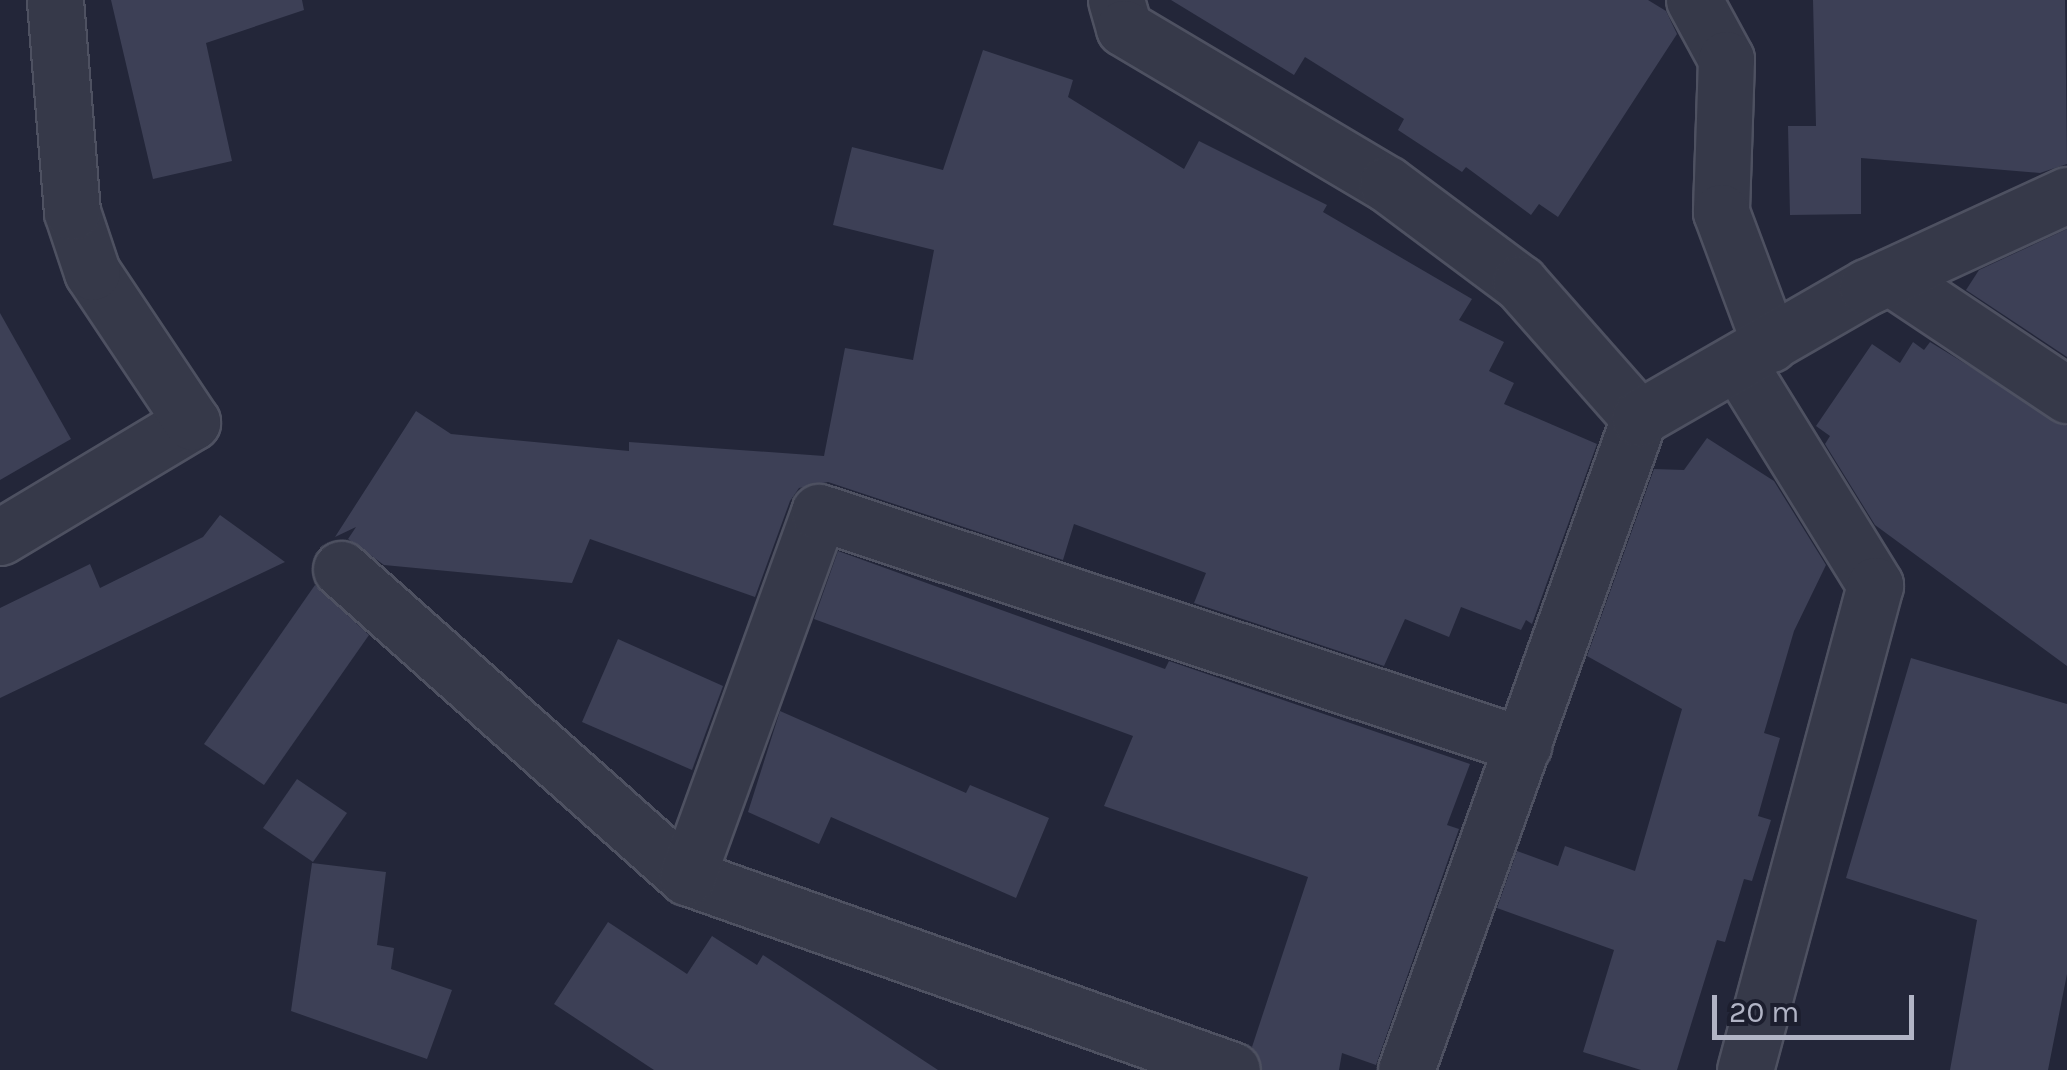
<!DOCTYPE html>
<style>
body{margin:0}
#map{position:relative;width:2067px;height:1070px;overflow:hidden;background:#232639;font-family:Karla,sans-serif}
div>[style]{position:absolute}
.building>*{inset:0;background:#3d4056}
.roads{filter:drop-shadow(2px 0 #4e5161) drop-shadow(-2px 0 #4e5161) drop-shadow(0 2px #4e5161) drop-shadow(0 -2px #4e5161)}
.minor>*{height:55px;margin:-27.5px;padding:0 27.5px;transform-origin:27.5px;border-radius:27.5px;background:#363949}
span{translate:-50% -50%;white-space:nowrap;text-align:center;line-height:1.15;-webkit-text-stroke:8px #1c1e2e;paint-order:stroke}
.scale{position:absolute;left:1712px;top:995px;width:202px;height:45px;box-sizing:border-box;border:5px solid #b1b4c5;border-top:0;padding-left:12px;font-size:30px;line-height:35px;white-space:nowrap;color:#b1b4c5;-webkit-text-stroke:8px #1c1e2e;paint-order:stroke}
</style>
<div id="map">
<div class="building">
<i style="clip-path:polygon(111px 0,302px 0,304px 10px,206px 43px,232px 161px,153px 179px)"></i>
<i style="clip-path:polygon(1171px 0,1648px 0,1666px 11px,1677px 34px,1558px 217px,1539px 204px,1531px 215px,1466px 167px,1462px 172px,1398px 130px,1404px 119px,1305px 57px,1294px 75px)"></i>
<i style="clip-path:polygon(1813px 0,2065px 0,2067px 164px,2040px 173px,1861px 158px,1861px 214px,1790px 215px,1788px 126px,1816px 126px)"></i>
<i style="clip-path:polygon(983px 50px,1073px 80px,1068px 97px,1184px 169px,1199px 141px,1327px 205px,1323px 212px,1472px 299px,1459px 320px,1504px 342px,1489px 371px,1514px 383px,1504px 404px,1597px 444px,1532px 624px,1526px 620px,1521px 630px,1461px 607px,1449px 637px,1405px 619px,1384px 666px,1194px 603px,1206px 573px,1074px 524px,1063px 560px,828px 482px,799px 488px,790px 501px,755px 597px,590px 539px,572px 583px,384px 565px,348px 539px,356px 527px,335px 537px,416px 411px,451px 434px,629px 451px,629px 442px,824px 456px,845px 348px,913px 360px,934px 250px,833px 225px,852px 147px,943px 170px)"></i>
<i style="clip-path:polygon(2067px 229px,2067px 357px,1966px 290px,1979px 270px)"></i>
<i style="clip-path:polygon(0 313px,71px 439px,0 480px)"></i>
<i style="clip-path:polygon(1913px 342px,1924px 350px,1930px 342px,2067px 426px,2067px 666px,1875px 525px,1825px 444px,1830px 436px,1816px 426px,1872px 344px,1900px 363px)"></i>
<i style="clip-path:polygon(1707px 438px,1774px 481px,1826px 565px,1794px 631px,1764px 733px,1780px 738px,1758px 816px,1771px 820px,1752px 881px,1744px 879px,1725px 942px,1717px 940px,1677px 1070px,1641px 1070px,1583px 1052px,1614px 950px,1497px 908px,1517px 851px,1558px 866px,1565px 846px,1635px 871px,1682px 709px,1587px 656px,1654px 469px,1684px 470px)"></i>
<i style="clip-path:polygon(220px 515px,285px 562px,0 698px,0 608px,90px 564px,100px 588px,203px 537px)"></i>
<i style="clip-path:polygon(838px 551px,1165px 669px,1169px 661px,1470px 764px,1447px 825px,1459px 829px,1376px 1065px,1342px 1053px,1339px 1070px,1262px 1070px,1252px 1047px,1308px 877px,1104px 806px,1133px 736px,814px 619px)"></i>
<i style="clip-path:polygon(315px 585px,369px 635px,264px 785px,204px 744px)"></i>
<i style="clip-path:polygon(618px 639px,723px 686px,692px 770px,582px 722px)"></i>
<i style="clip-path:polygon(1911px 658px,2067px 704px,2067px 974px,2048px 1070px,1950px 1070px,1977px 920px,1846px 878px)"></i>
<i style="clip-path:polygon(780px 711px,966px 793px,970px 785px,1049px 818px,1016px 898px,831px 817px,819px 844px,748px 812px)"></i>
<i style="clip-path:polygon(297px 779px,347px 813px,313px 862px,263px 828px)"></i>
<i style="clip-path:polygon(312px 863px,386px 872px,377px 945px,394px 948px,391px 969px,452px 990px,427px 1059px,291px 1011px)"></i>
<i style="clip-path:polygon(608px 922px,687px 974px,712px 936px,757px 965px,763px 955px,938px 1070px,654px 1070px,554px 1004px)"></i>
</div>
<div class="roads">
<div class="minor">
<i style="left:1116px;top:0;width:29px;rotate:74deg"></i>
<i style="left:1124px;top:28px;width:306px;rotate:30.7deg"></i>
<i style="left:1387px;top:184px;width:166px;rotate:36.7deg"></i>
<i style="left:1520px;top:283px;width:180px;rotate:48.6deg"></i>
<i style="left:1694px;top:0;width:67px;rotate:61.5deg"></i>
<i style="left:1726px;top:59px;width:153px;rotate:91.9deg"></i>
<i style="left:1721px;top:212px;width:141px;rotate:69.6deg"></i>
<i style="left:1890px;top:277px;width:213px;rotate:33.7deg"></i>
<i style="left:1738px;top:363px;width:261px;rotate:58.3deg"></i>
<i style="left:1875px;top:585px;width:502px;rotate:105deg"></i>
<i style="left:0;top:537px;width:224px;rotate:-30.9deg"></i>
<i style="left:192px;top:422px;width:180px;rotate:-123.7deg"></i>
<i style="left:92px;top:272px;width:63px;rotate:-108.4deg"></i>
<i style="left:72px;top:212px;width:213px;rotate:-94.6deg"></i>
<i style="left:341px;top:569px;width:463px;rotate:41.7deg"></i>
<i style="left:687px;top:877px;width:578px;rotate:19.5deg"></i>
<i style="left:687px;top:877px;width:388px;rotate:-70.1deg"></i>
<i style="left:819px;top:512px;width:742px;rotate:18.31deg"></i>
<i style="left:1406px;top:1070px;width:692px;rotate:-70.34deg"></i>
<i style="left:1639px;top:418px;width:263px;rotate:-29.9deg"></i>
<i style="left:1867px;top:287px;width:220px;rotate:-24.7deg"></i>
</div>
</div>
<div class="scale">20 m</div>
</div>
